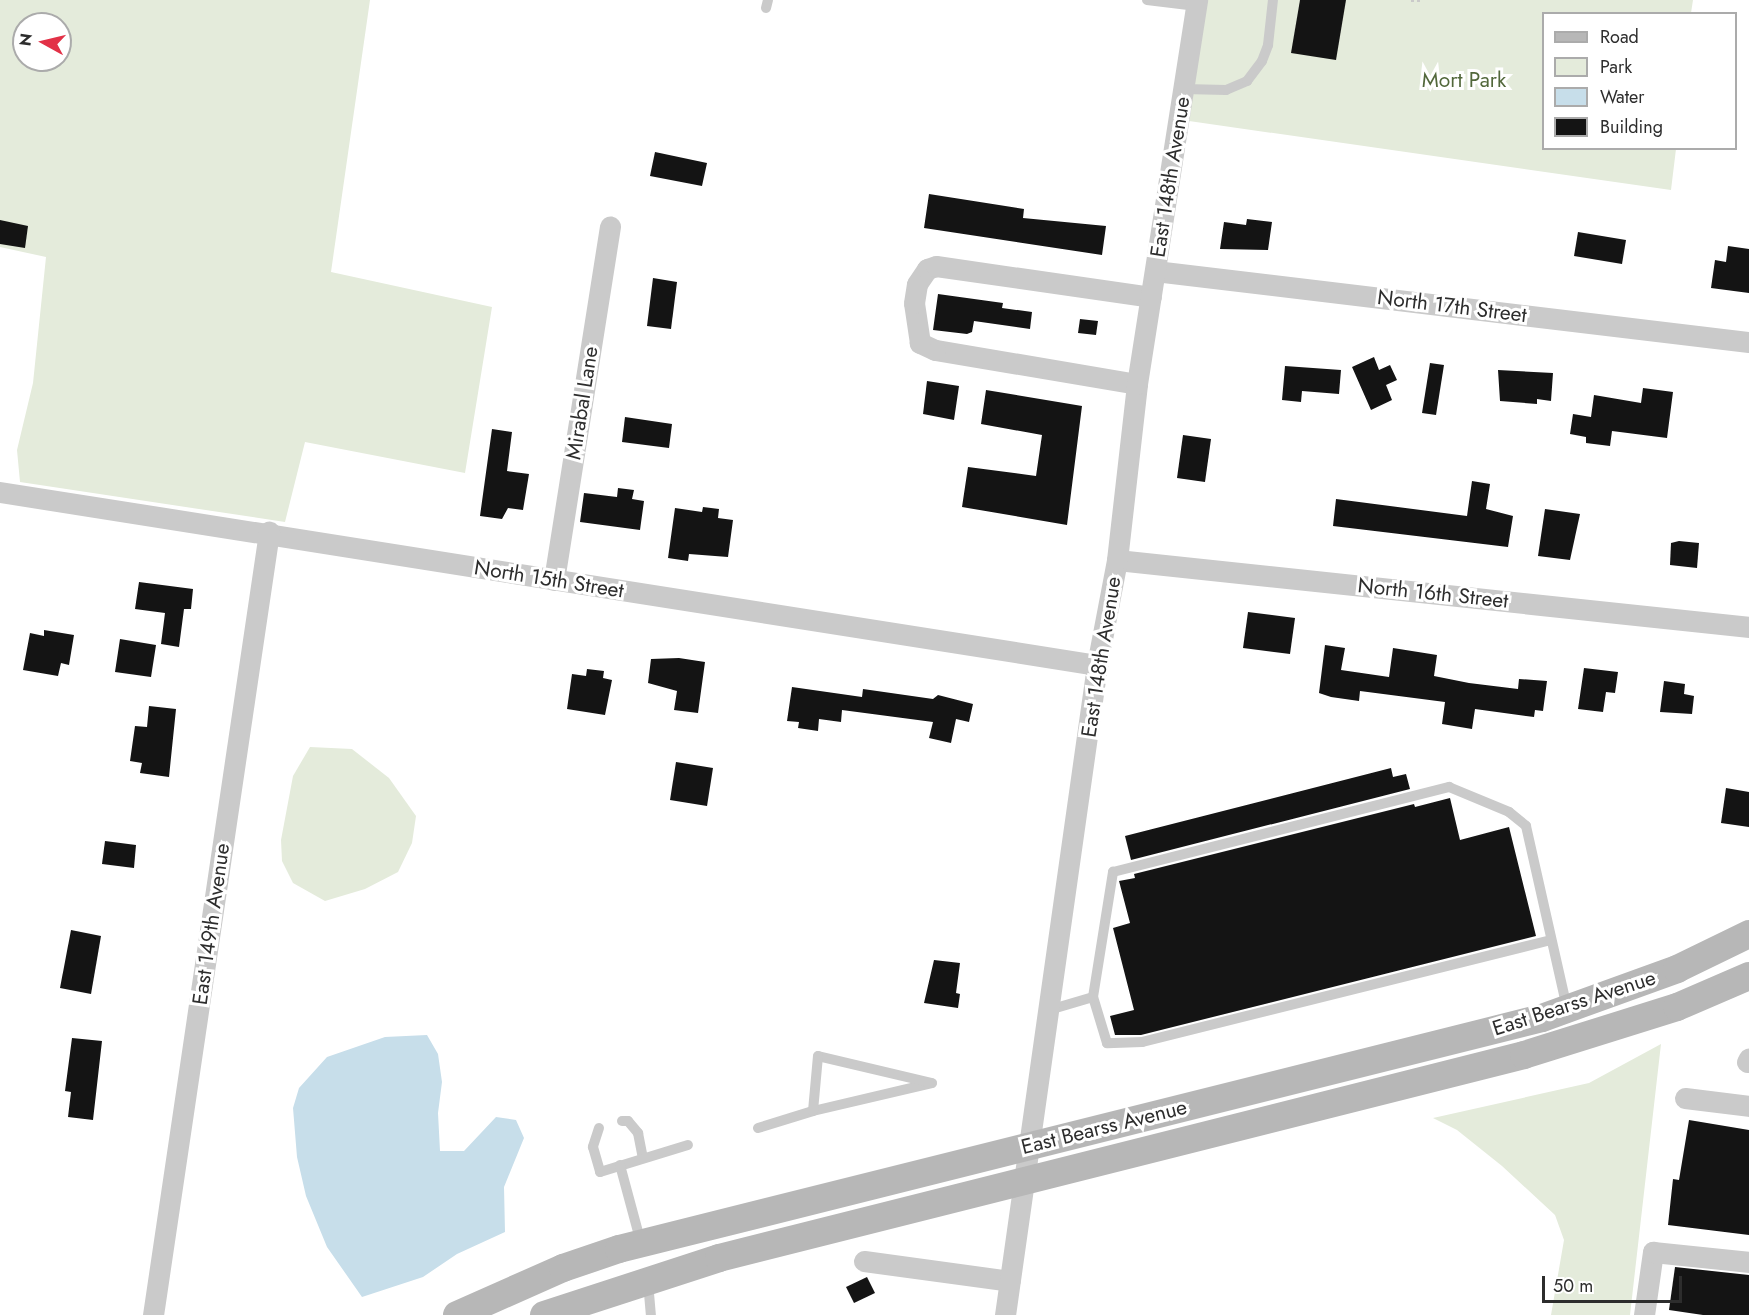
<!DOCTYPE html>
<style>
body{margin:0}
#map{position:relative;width:1749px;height:1315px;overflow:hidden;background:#fff;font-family:Jost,sans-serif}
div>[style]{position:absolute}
.green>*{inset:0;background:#e4ebdb}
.water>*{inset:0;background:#c7deea}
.building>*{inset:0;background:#141414}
.path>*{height:3px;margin-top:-1.5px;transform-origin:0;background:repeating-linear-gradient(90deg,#cacaca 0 3px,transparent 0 6px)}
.lane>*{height:10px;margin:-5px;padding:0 5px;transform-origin:5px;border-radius:5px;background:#cacaca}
.street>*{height:21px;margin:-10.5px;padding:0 10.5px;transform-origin:10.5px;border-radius:10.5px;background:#cacaca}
.secondary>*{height:28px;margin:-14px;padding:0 14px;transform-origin:14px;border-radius:14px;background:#b7b7b7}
span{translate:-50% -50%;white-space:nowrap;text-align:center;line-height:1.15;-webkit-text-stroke:6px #fff;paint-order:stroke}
.park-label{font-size:21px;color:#52683b}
.street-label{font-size:21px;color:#2d2d2d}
.legend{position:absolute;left:1542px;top:12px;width:195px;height:138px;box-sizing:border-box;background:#fff;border:2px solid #ababab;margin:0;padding:8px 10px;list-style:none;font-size:18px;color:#2d2d2d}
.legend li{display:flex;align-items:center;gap:12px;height:30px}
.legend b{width:30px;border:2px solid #ababab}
.north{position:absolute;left:12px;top:12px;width:60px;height:60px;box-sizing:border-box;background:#fff;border:2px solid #ababab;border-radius:50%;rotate:278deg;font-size:16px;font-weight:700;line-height:24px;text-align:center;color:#2d2d2d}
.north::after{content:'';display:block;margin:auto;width:21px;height:27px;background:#e23147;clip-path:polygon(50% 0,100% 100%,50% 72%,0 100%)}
.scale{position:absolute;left:1542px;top:1276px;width:140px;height:27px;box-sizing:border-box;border:3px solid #2d2d2d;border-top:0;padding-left:8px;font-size:18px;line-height:21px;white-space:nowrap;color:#2d2d2d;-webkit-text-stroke:4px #fff;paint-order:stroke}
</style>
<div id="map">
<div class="green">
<i style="clip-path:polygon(evenodd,0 0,370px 0,331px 272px,492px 307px,465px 473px,305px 442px,285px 522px,20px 482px,17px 450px,33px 383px,46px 257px,0 247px,0 0,24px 24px,60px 24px,60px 60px,24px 60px,24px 24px)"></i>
<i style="clip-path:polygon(1207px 0,1693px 0,1691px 13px,1544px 14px,1544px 148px,1676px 149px,1671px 190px,1189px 121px)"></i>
<i style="clip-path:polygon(310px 747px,352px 749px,389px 778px,416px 816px,412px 843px,398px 872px,365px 889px,325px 901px,293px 883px,282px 861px,281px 840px,293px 776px)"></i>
<i style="clip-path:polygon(1661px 1044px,1630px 1315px,1551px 1315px,1564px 1240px,1555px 1215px,1502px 1166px,1457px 1130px,1433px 1118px,1589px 1083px)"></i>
</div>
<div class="water">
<i style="clip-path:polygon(427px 1035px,438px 1054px,442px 1082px,438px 1113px,440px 1151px,464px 1151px,496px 1117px,516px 1120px,524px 1138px,504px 1187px,505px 1232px,457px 1254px,423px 1277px,362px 1297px,327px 1247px,306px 1196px,297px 1157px,293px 1108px,299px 1088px,327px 1057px,385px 1037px)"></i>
</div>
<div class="building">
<i style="clip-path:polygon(1300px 0,1346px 0,1336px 60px,1291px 53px)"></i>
<i style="clip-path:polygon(655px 152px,707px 163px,702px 186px,650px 176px)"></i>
<i style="clip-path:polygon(929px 194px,1024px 209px,1023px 218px,1106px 226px,1102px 255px,924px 228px)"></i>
<i style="clip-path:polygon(1247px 219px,1272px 222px,1268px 250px,1220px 249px,1224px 222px,1246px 225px)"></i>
<i style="clip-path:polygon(0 220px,28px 226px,25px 248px,0 244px)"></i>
<i style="clip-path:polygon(1578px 232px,1626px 240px,1622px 264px,1574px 256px)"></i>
<i style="clip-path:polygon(1728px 246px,1749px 249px,1749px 293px,1711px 288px,1715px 260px,1726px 262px)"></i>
<i style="clip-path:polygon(653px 278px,677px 282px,671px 329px,647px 326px)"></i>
<i style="clip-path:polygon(938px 294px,1003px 303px,1002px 308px,1032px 312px,1030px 329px,974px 321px,972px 332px,967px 334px,933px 330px)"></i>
<i style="clip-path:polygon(1080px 319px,1098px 321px,1096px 335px,1078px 333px)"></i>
<i style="clip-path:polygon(1374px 357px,1379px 370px,1390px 365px,1397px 380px,1386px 385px,1392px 400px,1371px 410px,1352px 367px)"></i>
<i style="clip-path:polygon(1430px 363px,1444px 365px,1436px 415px,1422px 413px)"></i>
<i style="clip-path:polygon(1285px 366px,1341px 370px,1339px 394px,1302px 391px,1301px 402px,1282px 400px)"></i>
<i style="clip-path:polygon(1498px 370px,1553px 373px,1551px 401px,1537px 399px,1537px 404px,1500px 401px)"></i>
<i style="clip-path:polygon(927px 381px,959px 386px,954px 420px,923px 414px)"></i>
<i style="clip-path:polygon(1643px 388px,1673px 392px,1667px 438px,1612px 431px,1610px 446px,1586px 443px,1586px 437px,1570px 434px,1573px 414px,1591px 417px,1594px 395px,1641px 403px)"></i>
<i style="clip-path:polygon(986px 390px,1082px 406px,1067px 525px,962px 507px,968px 467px,1036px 476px,1042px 435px,981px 424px)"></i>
<i style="clip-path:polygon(625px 417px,672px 424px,669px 448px,622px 442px)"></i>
<i style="clip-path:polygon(492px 429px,512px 432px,507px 471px,529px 474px,523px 510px,508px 508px,502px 519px,480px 516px)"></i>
<i style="clip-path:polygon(1183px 435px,1211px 439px,1205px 482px,1177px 478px)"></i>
<i style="clip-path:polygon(1472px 481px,1490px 484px,1486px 509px,1513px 516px,1508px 547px,1333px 526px,1336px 499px,1467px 516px)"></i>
<i style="clip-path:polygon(618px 488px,634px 490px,632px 499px,644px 501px,640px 530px,580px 522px,584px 493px,617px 497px)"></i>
<i style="clip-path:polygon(703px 507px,719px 509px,718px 518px,733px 520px,728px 557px,689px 554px,688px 561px,668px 558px,675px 508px,702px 512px)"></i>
<i style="clip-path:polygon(1545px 509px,1580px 514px,1570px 560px,1538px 556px)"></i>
<i style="clip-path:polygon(1679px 541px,1699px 543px,1697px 568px,1670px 565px,1671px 543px)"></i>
<i style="clip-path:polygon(139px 582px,193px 589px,191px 609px,184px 609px,179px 647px,161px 644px,165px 613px,135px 609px)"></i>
<i style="clip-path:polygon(1248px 612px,1295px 618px,1290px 654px,1243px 648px)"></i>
<i style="clip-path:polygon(44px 630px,74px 635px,69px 665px,61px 663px,58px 676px,23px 670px,30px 633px,44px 636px)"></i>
<i style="clip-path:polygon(120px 639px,156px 645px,151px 677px,115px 672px)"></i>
<i style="clip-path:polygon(1325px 645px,1345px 648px,1341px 670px,1389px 677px,1393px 648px,1437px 655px,1434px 676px,1469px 683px,1518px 689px,1519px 679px,1547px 681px,1543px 711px,1535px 710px,1534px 717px,1475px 709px,1472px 729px,1442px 724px,1445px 702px,1360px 691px,1359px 701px,1331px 697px,1319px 693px)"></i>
<i style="clip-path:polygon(679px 658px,705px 662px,698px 713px,674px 710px,677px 691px,648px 683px,651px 659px)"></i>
<i style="clip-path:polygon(1584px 668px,1618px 672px,1615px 693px,1606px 692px,1603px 712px,1578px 709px)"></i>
<i style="clip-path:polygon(587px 669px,604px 671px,603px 678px,612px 680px,605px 715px,567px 709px,572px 674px,586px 676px)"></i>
<i style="clip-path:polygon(1664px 681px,1685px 684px,1684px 694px,1694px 696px,1692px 714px,1660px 712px)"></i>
<i style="clip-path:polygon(792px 687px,862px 697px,863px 689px,933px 699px,938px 695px,973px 704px,969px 722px,956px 719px,951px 743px,929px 738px,933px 722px,842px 710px,841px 722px,819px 719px,818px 731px,798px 728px,799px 722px,787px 721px)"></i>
<i style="clip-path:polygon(149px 706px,176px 709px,169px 777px,140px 773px,142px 763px,130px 761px,135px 726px,147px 727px)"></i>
<i style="clip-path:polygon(676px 762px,713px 768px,707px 806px,670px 800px)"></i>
<i style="clip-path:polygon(1391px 768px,1393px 777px,1406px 774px,1410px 789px,1131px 860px,1125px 836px)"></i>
<i style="clip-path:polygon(1726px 788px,1749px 792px,1749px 827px,1721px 823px)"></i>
<i style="clip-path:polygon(1450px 798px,1460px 840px,1509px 827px,1536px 936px,1141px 1035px,1115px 1035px,1110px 1016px,1134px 1010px,1113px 928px,1130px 923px,1119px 881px,1135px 878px,1134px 874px,1414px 804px,1415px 807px)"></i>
<i style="clip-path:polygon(105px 841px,136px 845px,134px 868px,102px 864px)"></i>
<i style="clip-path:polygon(71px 930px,101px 936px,91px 994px,60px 988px)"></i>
<i style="clip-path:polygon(934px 960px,960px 963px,956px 993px,960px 994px,958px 1008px,924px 1003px)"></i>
<i style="clip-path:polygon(72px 1038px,102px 1041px,93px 1120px,68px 1117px,71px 1092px,65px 1091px)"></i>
<i style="clip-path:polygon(1689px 1120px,1749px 1130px,1749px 1235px,1668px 1225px,1673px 1179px,1679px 1180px)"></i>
<i style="clip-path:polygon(1675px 1267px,1749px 1275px,1749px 1315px,1703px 1315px,1669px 1310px)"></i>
<i style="clip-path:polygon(867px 1277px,875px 1293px,854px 1303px,846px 1287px)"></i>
</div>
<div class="path">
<i style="left:1411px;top:0;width:11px"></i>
</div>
<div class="lane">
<i style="left:1147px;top:0;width:50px;rotate:6.8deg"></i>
<i style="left:766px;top:8px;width:8px;rotate:-76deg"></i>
<i style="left:1184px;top:89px;width:42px;rotate:1.4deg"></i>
<i style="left:1226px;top:90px;width:23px;rotate:-23deg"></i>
<i style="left:1247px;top:81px;width:25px;rotate:-53deg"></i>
<i style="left:1262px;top:61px;width:17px;rotate:-69deg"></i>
<i style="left:1268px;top:45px;width:45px;rotate:-83.7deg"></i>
<i style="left:1551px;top:940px;width:422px;rotate:166deg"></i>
<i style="left:1142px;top:1042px;width:35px;rotate:178deg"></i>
<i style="left:1107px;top:1043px;width:48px;rotate:-106.9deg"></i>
<i style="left:1093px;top:997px;width:127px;rotate:-80.9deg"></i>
<i style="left:1113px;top:872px;width:347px;rotate:-14.2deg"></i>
<i style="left:1449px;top:787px;width:65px;rotate:22.6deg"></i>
<i style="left:1509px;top:812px;width:22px;rotate:39deg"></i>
<i style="left:1526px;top:826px;width:187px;rotate:77.3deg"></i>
<i style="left:1049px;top:1010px;width:46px;rotate:-16.5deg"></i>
<i style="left:622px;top:1121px;width:6px"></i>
<i style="left:628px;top:1121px;width:16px;rotate:50deg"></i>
<i style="left:638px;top:1133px;width:25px;rotate:79deg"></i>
<i style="left:599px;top:1128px;width:20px;rotate:108deg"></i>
<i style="left:593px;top:1147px;width:26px;rotate:74deg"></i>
<i style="left:600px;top:1172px;width:92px;rotate:-17.1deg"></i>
<i style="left:758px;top:1128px;width:58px;rotate:-17.2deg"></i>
<i style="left:813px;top:1111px;width:122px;rotate:-13.2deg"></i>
<i style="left:932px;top:1083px;width:117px;rotate:-166.7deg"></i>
<i style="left:818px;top:1056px;width:55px;rotate:95.2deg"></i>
<i style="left:620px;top:1165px;width:81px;rotate:74.9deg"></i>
<i style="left:648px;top:1282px;width:33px;rotate:85deg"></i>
</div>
<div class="street">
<i style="left:1155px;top:271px;width:598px;rotate:6.82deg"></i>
<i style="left:1137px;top:384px;width:205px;rotate:-170.4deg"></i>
<i style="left:935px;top:350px;width:17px;rotate:-155deg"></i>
<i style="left:920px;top:343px;width:40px;rotate:-98.5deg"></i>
<i style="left:914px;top:303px;width:19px;rotate:-81deg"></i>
<i style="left:917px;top:284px;width:18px;rotate:-56deg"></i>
<i style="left:927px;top:269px;width:9px;rotate:-18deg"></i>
<i style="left:936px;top:266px;width:217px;rotate:8.2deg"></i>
<i style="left:0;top:492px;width:1111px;rotate:8.96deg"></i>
<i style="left:1117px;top:560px;width:636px;rotate:6.05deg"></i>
<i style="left:554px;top:580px;width:358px;rotate:-81deg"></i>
<i style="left:1747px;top:1062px;width:4px;rotate:-63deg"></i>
<i style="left:1685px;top:1098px;width:64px;rotate:7.1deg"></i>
<i style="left:864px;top:1261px;width:147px;rotate:7.8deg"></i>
<i style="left:153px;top:1315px;width:792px;rotate:-81.57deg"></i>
<i style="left:1005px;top:1315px;width:656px;rotate:-81.94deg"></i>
<i style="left:1097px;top:665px;width:107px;rotate:-79.2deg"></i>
<i style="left:1117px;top:560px;width:177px;rotate:-83.5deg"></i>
<i style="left:1137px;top:384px;width:389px;rotate:-81.1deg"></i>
<i style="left:1644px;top:1315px;width:64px;rotate:-81.9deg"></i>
<i style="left:1653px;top:1252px;width:97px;rotate:5.9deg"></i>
</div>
<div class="secondary">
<i style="left:457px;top:1315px;width:116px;rotate:-23.9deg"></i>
<i style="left:563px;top:1268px;width:59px;rotate:-18.7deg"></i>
<i style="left:619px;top:1249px;width:951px;rotate:-14.05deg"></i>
<i style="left:1542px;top:1018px;width:144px;rotate:-19.9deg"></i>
<i style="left:1677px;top:969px;width:80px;rotate:-25.9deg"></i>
<i style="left:544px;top:1315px;width:184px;rotate:-18deg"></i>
<i style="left:719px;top:1258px;width:830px;rotate:-14.15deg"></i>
<i style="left:1524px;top:1055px;width:160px;rotate:-17.4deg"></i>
<i style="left:1677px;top:1007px;width:78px;rotate:-23.3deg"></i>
</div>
<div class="park-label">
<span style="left:1464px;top:80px">Mort Park</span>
</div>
<div class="street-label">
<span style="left:1170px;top:177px;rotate:-81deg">East 148th Avenue</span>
<span style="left:1452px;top:306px;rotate:7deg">North 17th Street</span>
<span style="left:582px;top:403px;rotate:-81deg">Mirabal Lane</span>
<span style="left:549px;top:579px;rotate:9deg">North 15th Street</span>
<span style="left:1433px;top:593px;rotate:6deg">North 16th Street</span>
<span style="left:1101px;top:657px;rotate:-81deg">East 148th Avenue</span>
<span style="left:211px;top:924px;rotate:-82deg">East 149th Avenue</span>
<span style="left:1574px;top:1003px;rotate:-18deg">East Bearss Avenue</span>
<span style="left:1104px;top:1127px;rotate:-14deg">East Bearss Avenue</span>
</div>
<ul class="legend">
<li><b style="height:8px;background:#b7b7b7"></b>Road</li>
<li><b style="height:16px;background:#e4ebdb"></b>Park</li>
<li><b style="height:16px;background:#c7deea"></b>Water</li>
<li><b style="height:16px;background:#141414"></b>Building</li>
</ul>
<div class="north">N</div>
<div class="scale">50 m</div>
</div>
